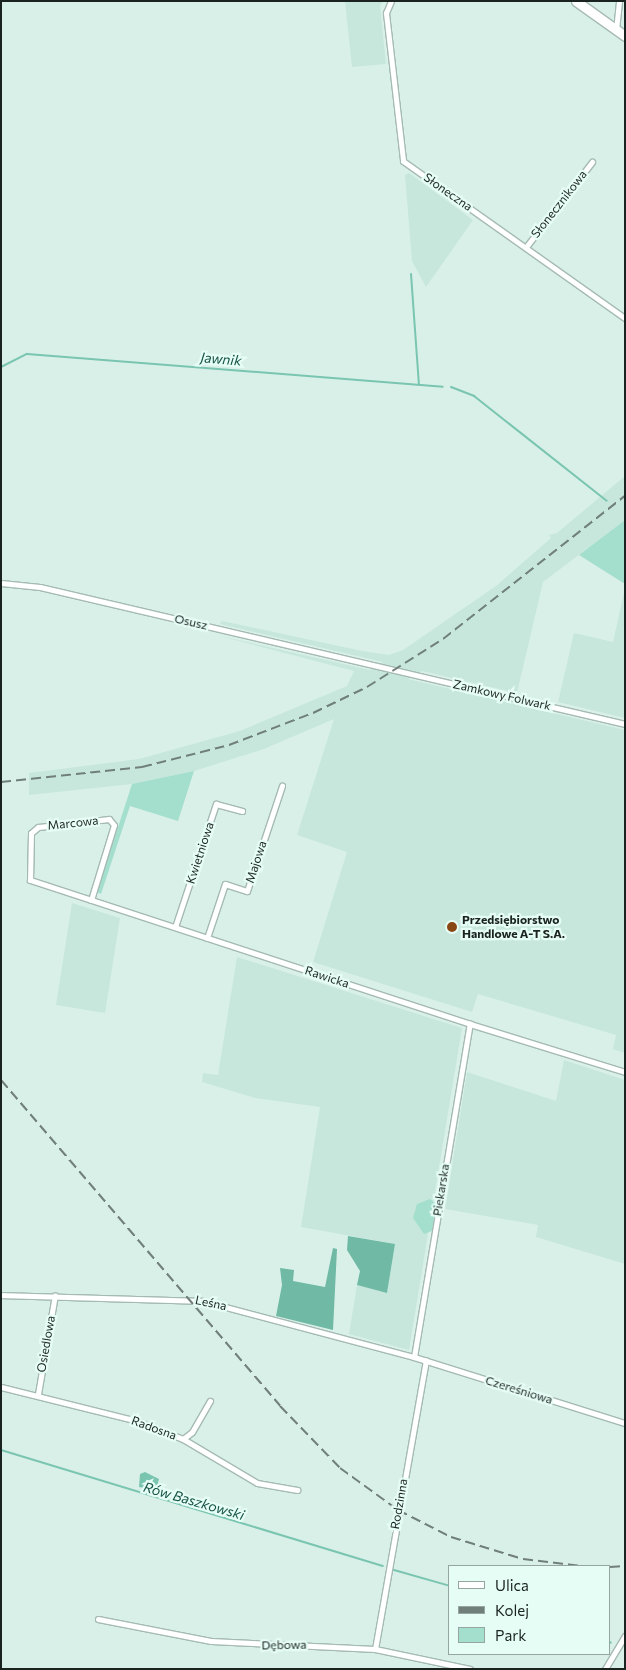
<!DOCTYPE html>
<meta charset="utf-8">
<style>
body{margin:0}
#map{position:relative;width:626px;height:1670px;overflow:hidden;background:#d9f0e8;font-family:Commissioner,sans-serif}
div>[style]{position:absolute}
.built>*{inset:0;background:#c7e7dd}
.green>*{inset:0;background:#a4decd}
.forest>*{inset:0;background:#6fb9a5}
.water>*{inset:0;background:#7ac5b0}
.stream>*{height:2px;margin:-1px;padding:0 1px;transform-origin:1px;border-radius:1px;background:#7ac5b0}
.roads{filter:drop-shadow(1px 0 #a5bab4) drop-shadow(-1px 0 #a5bab4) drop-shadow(0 1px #a5bab4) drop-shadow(0 -1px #a5bab4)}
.minor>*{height:5px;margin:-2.5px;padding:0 2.5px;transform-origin:2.5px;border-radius:2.5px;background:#fff}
.primary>*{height:9px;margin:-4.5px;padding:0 4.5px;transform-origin:4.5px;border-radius:4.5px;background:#fff}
.rail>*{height:2px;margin-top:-1px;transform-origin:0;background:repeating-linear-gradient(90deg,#707f7a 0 10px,transparent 0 15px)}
.dots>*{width:14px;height:14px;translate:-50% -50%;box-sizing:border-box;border:2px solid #e6fdf6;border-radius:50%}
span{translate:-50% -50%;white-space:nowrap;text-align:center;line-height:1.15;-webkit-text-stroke:4.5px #e6fdf6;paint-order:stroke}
.street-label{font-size:12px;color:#1b2321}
.poi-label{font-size:12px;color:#1b2321;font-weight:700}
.left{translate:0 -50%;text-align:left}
.water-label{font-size:14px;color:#155345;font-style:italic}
.frame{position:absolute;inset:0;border:2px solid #1b2321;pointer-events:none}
.legend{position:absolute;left:448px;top:1565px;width:162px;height:90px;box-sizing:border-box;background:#e6fdf6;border:1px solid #95a6a1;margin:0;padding:6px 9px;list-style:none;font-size:15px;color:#1b2321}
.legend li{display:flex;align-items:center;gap:10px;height:25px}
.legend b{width:25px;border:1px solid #95a6a1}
</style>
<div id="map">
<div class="built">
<i style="clip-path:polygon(345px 1px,383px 1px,380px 6px,386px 64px,352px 67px)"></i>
<i style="clip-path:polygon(409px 173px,473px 220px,426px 287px,412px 261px,405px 175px)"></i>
<i style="clip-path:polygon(625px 476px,625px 520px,543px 582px,517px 693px,422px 671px,408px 679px,625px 730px,625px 1053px,613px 1049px,616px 1035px,478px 994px,472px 1012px,313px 962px,347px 852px,297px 835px,334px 719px,264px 749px,194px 771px,132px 784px,29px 795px,29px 773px,139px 759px,240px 731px,347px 686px,354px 671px,216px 635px,370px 670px,383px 662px,220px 624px,222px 621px,362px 651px,389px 655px,403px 650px,496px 586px,551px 538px,549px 535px,557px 533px)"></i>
<i style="clip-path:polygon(625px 588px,625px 718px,558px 702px,574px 633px,613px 642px)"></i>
<i style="clip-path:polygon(72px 903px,120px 918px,105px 1013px,56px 1005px)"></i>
<i style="clip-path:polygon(237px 957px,462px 1028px,409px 1350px,349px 1334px,357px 1285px,387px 1293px,395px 1244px,301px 1227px,320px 1107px,255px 1098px,202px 1082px,203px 1073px,218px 1075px)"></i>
<i style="clip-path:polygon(564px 1060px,625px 1080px,625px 1264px,536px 1237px,538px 1225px,445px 1209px,467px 1072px,556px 1101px)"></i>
</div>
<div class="green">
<i style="clip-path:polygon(625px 520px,625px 584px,579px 555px)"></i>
<i style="clip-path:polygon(194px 771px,178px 821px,130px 806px,101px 894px,97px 892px,132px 784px)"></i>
<i style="clip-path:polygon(430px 1199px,436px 1204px,432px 1231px,424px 1234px,413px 1218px,417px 1204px)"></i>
</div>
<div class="forest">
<i style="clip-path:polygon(348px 1236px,395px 1244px,387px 1293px,357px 1285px,360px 1271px,347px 1250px)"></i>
<i style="clip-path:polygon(333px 1248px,337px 1249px,333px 1330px,276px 1316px,282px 1285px,280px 1268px,294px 1270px,293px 1281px,325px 1287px)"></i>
</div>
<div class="water">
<i style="clip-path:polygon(145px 1472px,159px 1479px,156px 1490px,139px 1487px,140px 1474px)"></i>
</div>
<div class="stream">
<i style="left:411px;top:274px;width:111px;rotate:85.9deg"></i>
<i style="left:1px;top:367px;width:29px;rotate:-27deg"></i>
<i style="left:27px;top:354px;width:417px;rotate:4.5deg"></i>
<i style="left:451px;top:387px;width:25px;rotate:21deg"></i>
<i style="left:474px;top:396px;width:169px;rotate:38.3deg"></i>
<i style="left:1px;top:1450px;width:399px;rotate:16.9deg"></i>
<i style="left:394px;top:1570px;width:58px;rotate:15.9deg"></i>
<i style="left:610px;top:1642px;width:1px;rotate:45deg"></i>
</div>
<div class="roads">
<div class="minor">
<i style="left:391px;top:1px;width:13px;rotate:113deg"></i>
<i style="left:386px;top:13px;width:149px;rotate:83.4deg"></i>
<i style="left:403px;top:161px;width:272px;rotate:35.3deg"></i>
<i style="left:616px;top:30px;width:29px;rotate:-84deg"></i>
<i style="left:526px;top:247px;width:108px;rotate:-52.2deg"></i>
<i style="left:1px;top:583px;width:39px;rotate:6deg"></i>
<i style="left:40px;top:587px;width:601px;rotate:13.18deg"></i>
<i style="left:91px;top:900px;width:78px;rotate:-73deg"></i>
<i style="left:114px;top:825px;width:8px;rotate:-130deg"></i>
<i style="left:109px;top:819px;width:71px;rotate:173.6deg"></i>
<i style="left:38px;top:827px;width:9px;rotate:139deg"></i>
<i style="left:31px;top:833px;width:47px;rotate:91.2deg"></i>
<i style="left:30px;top:880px;width:463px;rotate:18.1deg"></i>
<i style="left:470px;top:1024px;width:162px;rotate:17.2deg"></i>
<i style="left:175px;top:927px;width:130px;rotate:-71.6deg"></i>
<i style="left:216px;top:804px;width:27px;rotate:15deg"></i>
<i style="left:207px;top:938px;width:57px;rotate:-71.6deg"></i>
<i style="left:225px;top:884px;width:23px;rotate:18deg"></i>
<i style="left:247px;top:891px;width:111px;rotate:-71.6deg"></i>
<i style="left:1px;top:1295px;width:202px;rotate:1.7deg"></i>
<i style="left:203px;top:1301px;width:218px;rotate:14.9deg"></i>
<i style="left:414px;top:1357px;width:221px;rotate:17.4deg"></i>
<i style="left:414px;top:1357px;width:338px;rotate:-80.5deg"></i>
<i style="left:1px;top:1387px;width:140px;rotate:14deg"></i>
<i style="left:137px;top:1421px;width:49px;rotate:21.4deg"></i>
<i style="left:183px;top:1439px;width:86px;rotate:30.7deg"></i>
<i style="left:257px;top:1483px;width:41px;rotate:9.9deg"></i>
<i style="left:38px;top:1394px;width:100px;rotate:-80.3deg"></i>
<i style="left:183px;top:1439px;width:11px;rotate:-38deg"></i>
<i style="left:192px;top:1432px;width:36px;rotate:-60deg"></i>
<i style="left:98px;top:1619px;width:115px;rotate:11deg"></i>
<i style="left:211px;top:1641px;width:164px;rotate:2.8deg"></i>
<i style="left:375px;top:1649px;width:97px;rotate:11.9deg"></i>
<i style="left:375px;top:1649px;width:293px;rotate:-80deg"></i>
<i style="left:605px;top:1669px;width:39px;rotate:-59deg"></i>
</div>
<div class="primary">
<i style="left:576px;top:1px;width:60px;rotate:35.5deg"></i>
</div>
</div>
<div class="rail">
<i style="left:1px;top:782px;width:142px;rotate:-6.1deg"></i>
<i style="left:142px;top:767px;width:90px;rotate:-14.2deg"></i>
<i style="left:229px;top:745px;width:90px;rotate:-20.9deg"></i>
<i style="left:313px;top:713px;width:60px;rotate:-25.7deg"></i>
<i style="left:367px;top:687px;width:90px;rotate:-32.3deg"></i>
<i style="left:443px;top:639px;width:231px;rotate:-38.2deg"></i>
<i style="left:1px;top:1080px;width:429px;rotate:49.4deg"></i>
<i style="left:280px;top:1406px;width:86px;rotate:45.9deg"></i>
<i style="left:340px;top:1468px;width:72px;rotate:35.9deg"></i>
<i style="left:398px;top:1510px;width:59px;rotate:27deg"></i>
<i style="left:451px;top:1537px;width:75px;rotate:17deg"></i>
<i style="left:523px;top:1559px;width:59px;rotate:6.8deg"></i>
<i style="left:610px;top:1567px;width:15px;rotate:-4deg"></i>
</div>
<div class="dots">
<i style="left:452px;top:927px;background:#884713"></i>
</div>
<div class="street-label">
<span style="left:448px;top:192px;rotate:35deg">Słoneczna</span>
<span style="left:559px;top:204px;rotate:-52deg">Słonecznikowa</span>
<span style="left:191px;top:622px;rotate:13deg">Osusz</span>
<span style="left:502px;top:695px;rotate:13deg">Zamkowy Folwark</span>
<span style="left:73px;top:823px;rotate:-6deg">Marcowa</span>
<span style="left:200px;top:853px;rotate:-72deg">Kwietniowa</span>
<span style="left:256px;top:862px;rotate:-72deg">Majowa</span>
<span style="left:327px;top:977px;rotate:18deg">Rawicka</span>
<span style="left:441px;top:1190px;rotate:-81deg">Piekarska</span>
<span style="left:211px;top:1303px;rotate:12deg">Leśna</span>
<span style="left:46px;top:1344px;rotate:-80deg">Osiedlowa</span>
<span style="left:519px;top:1390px;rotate:17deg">Czereśniowa</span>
<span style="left:154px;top:1428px;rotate:20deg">Radosna</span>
<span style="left:399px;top:1504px;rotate:-80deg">Rodzinna</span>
<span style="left:284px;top:1645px;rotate:-1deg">Dębowa</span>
</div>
<div class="poi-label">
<span class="left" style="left:462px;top:927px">Przedsiębiorstwo<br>Handlowe A-T S.A.</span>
</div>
<div class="water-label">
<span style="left:221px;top:359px;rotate:5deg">Jawnik</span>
<span style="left:194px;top:1501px;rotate:16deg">Rów Baszkowski</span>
</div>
<div class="frame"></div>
<ul class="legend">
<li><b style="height:6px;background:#fff"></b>Ulica</li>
<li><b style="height:6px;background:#707f7a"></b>Kolej</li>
<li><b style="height:14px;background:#a4decd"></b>Park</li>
</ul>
</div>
